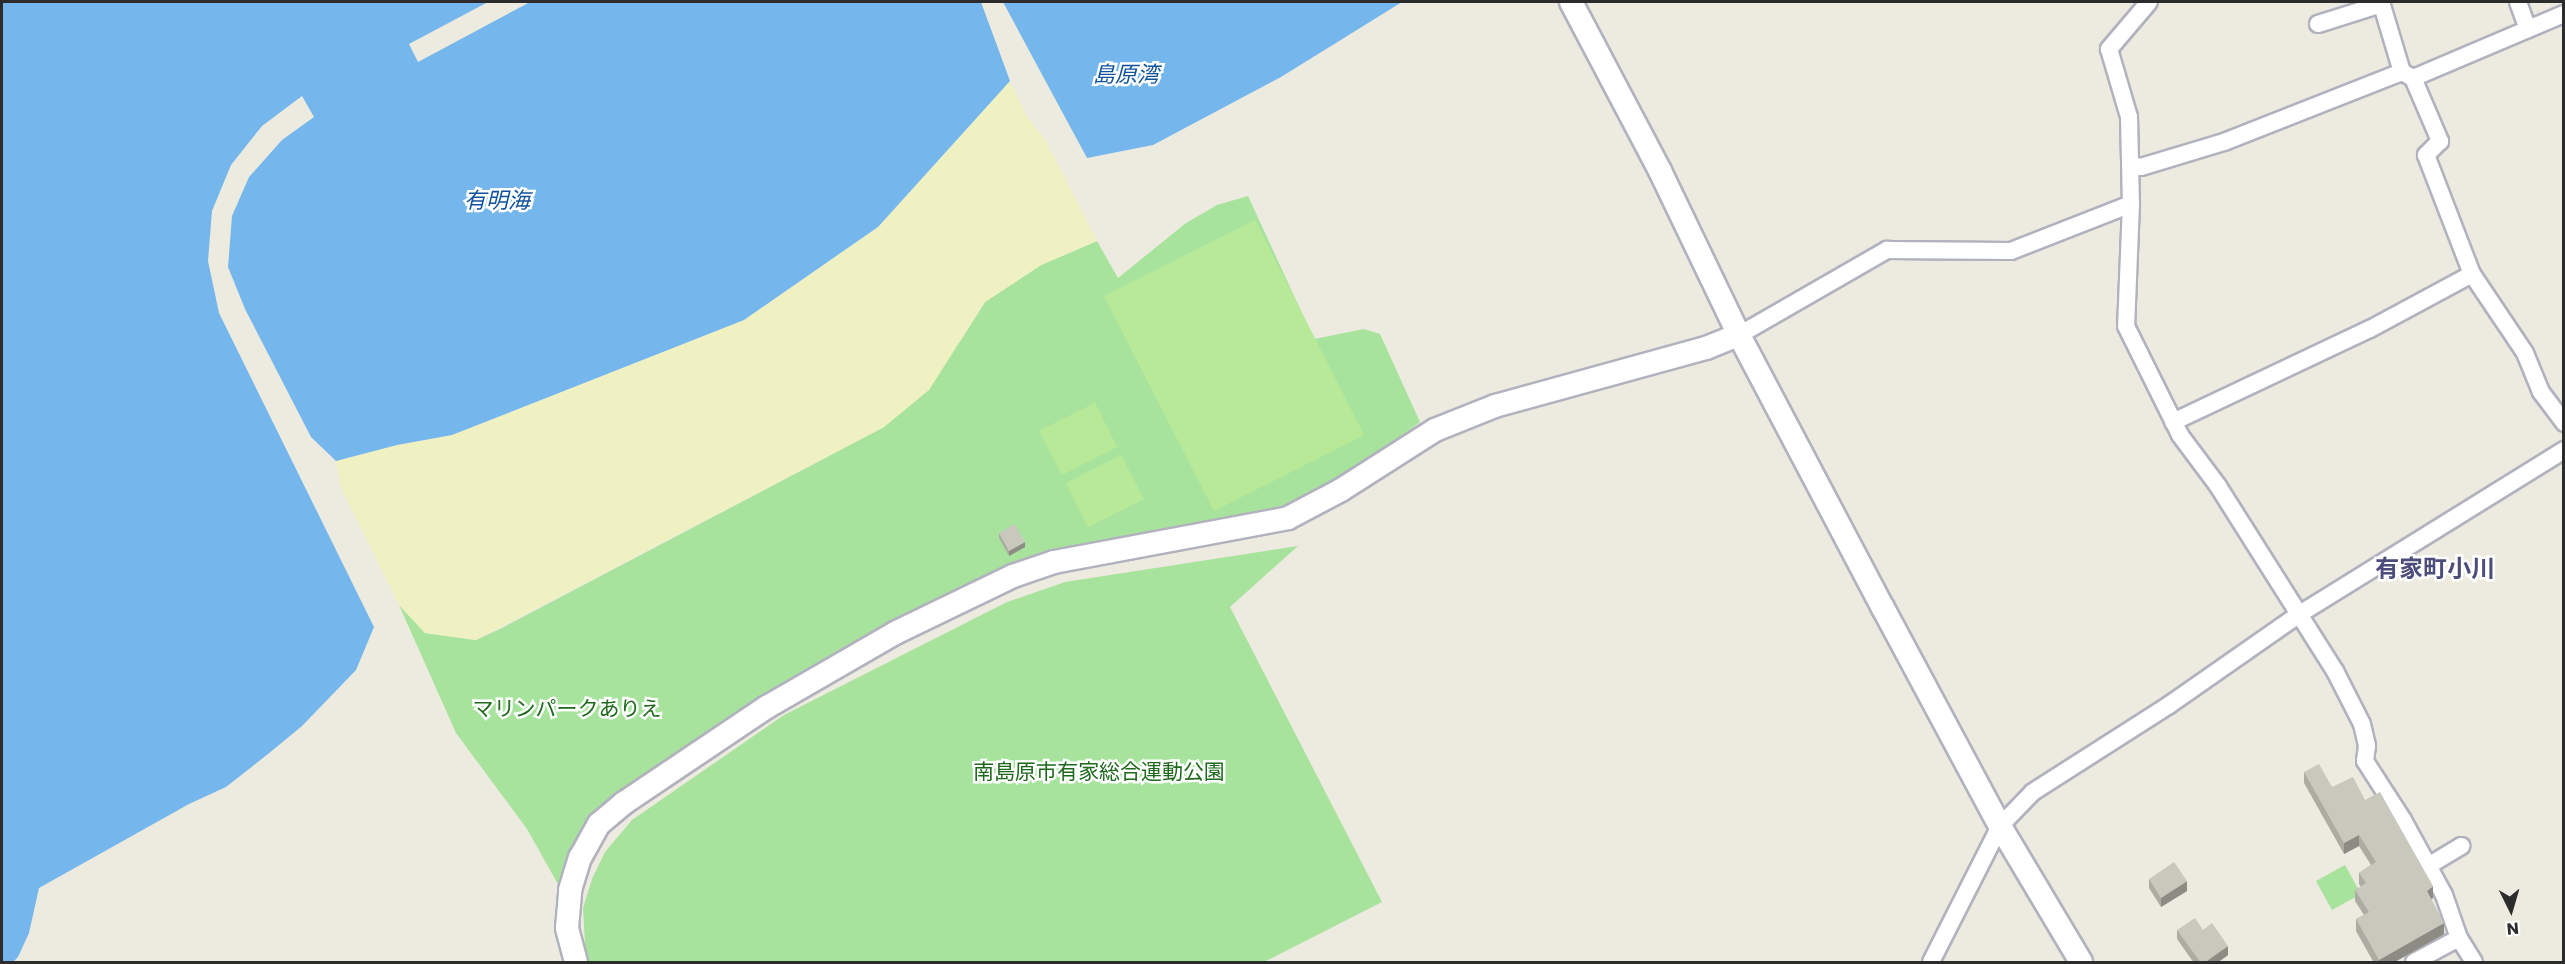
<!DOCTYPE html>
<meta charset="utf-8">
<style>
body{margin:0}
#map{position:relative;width:2565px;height:964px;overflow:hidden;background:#edeadf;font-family:Poppins,"Noto Sans JP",sans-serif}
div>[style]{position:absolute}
.green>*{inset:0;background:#a8e39d}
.sand>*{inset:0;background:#f0f1c3}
.pitch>*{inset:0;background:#b8e999}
.water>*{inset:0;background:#75b7ed}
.pier>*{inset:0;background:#edeadf}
.roads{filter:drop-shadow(2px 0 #b2b2bf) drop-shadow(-2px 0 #b2b2bf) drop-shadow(0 2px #b2b2bf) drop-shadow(0 -2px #b2b2bf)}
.street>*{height:16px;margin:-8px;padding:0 8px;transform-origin:8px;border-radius:8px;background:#fff}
.secondary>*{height:22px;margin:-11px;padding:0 11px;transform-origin:11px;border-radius:11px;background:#fff}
.wall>*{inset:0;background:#adaca3}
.shaded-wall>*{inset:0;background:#8d8c84}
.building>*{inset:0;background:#c9c8bd}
span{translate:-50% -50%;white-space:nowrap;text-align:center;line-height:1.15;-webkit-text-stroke:5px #fff;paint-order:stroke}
.park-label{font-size:21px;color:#1e691c}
.water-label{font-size:22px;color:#10529c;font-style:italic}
.quarter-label{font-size:24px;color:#4d4d7d;font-weight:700}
.frame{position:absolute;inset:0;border:3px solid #2c2c2c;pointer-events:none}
.north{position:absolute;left:2481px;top:880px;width:60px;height:60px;-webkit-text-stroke:4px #fff;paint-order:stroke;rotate:175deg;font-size:16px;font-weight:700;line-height:24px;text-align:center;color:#2c2c2c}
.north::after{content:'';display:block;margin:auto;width:21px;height:27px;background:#2c2c2c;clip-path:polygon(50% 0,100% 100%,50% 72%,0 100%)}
</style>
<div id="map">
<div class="green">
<i style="clip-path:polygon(1248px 196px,1314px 339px,1364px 329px,1380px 334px,1420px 422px,1378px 454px,1275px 512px,1085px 544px,1050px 553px,763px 697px,570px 856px,559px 886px,527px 829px,456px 733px,399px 605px,425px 633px,476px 640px,502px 628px,884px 427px,961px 340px,985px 302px,1041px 265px,1097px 241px,1118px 278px,1186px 223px,1217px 205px)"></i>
<i style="clip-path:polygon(1298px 546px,1230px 607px,1382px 902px,1264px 962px,586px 962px,583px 908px,592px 879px,605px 852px,632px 820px,784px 715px,1007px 602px,1065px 582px)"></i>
<i style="clip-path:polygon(2345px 865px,2361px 894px,2332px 910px,2316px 881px)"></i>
</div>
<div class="sand">
<i style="clip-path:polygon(1010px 81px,1027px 117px,1046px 141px,1097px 241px,1041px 265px,985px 302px,929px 390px,884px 427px,476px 640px,425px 633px,399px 605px,341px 488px,336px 461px,397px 445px,452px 435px,744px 320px,878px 227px)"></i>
</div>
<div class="pitch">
<i style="clip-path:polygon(1255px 220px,1364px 435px,1214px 511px,1104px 296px)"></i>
<i style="clip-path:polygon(1095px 403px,1117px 447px,1062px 475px,1039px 431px)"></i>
<i style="clip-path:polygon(1121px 455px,1144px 499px,1088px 527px,1066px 483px)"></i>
</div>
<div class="water">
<i style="clip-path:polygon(2px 2px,981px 2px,1010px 81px,878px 227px,744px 320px,452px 435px,397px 445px,336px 461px,311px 437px,245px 309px,228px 267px,232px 216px,249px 177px,282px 140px,314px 117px,302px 96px,262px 126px,231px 165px,212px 211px,208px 261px,219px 313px,374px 627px,356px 670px,302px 726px,268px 754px,226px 787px,189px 804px,39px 888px,29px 933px,18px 957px,13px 962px,2px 962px)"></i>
<i style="clip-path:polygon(1003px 2px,1402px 2px,1281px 77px,1153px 145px,1087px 158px)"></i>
</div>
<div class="pier">
<i style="clip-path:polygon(488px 2px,530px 2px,418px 62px,409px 44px)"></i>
</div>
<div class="roads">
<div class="street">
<i style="left:2149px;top:2px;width:62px;rotate:130.4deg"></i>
<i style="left:2109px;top:49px;width:71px;rotate:73.6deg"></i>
<i style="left:2129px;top:117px;width:87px;rotate:88.7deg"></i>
<i style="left:2131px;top:204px;width:122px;rotate:92.3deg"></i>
<i style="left:2126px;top:326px;width:122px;rotate:63.6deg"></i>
<i style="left:2180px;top:435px;width:64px;rotate:53.3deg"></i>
<i style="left:2218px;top:486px;width:219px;rotate:57.7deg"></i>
<i style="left:2335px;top:671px;width:59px;rotate:63deg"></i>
<i style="left:2362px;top:724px;width:23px;rotate:77deg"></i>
<i style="left:2367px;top:746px;width:15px;rotate:98deg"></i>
<i style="left:2365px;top:761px;width:70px;rotate:57.2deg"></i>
<i style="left:2403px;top:820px;width:85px;rotate:61.3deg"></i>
<i style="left:2444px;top:895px;width:46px;rotate:70.8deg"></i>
<i style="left:2459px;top:938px;width:28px;rotate:58deg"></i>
<i style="left:2381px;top:2px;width:73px;rotate:73.3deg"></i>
<i style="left:2402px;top:72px;width:13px;rotate:29deg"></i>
<i style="left:2413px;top:78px;width:69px;rotate:66.8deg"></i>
<i style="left:2440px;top:141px;width:20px;rotate:135deg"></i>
<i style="left:2426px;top:155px;width:128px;rotate:68.9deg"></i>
<i style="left:2472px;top:274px;width:95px;rotate:56.1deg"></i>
<i style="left:2525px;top:353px;width:42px;rotate:67.7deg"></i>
<i style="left:2541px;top:392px;width:39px;rotate:53deg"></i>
<i style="left:2518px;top:2px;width:29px;rotate:70deg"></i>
<i style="left:2318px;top:24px;width:67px;rotate:-17.4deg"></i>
<i style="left:2413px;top:78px;width:164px;rotate:-23deg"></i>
<i style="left:2130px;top:165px;width:11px;rotate:10deg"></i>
<i style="left:2141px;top:167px;width:87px;rotate:-16.8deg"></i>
<i style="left:2224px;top:142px;width:191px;rotate:-21.5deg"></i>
<i style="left:1739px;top:335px;width:171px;rotate:-29.9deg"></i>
<i style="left:1887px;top:250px;width:124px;rotate:0.5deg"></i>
<i style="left:2011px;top:251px;width:129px;rotate:-21.4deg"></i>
<i style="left:2173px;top:422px;width:218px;rotate:-25.3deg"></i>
<i style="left:2370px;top:329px;width:116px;rotate:-28.3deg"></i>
<i style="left:2428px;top:866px;width:39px;rotate:-31deg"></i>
<i style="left:1931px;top:962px;width:153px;rotate:-63.1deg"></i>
<i style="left:2000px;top:826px;width:47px;rotate:-45.9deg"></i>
<i style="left:2033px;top:792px;width:161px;rotate:-32.6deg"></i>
<i style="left:2169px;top:705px;width:157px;rotate:-34.9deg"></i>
<i style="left:2298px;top:615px;width:313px;rotate:-31.8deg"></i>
<i style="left:2414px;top:962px;width:51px;rotate:-28.1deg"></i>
</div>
<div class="secondary">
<i style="left:1571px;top:2px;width:191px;rotate:62.2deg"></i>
<i style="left:1660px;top:171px;width:182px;rotate:64.3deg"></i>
<i style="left:1739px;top:335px;width:309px;rotate:62.2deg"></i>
<i style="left:1883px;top:608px;width:247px;rotate:61.8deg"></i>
<i style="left:2000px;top:826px;width:158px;rotate:59.2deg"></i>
<i style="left:576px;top:962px;width:35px;rotate:-105deg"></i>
<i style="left:567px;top:928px;width:38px;rotate:-85deg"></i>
<i style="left:570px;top:890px;width:34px;rotate:-73deg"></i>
<i style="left:580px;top:858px;width:39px;rotate:-61deg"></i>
<i style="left:599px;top:824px;width:33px;rotate:-40deg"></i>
<i style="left:624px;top:803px;width:172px;rotate:-33.9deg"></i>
<i style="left:767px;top:707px;width:148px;rotate:-30deg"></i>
<i style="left:895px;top:633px;width:131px;rotate:-25.8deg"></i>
<i style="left:1013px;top:576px;width:43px;rotate:-18.9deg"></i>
<i style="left:1054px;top:562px;width:238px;rotate:-10.6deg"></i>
<i style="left:1288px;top:518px;width:60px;rotate:-27.8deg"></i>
<i style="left:1341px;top:490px;width:112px;rotate:-32.6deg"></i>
<i style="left:1435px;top:430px;width:65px;rotate:-21.8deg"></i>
<i style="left:1495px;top:406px;width:219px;rotate:-15.4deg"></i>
<i style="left:1706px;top:348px;width:35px;rotate:-22deg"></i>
</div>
</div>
<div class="wall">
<i style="clip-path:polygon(999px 533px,1025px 547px,1009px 556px,999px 538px)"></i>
<i style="clip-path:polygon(2304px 772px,2332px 787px,2365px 800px,2433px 898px,2431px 899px,2444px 934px,2393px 963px,2374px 963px,2356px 931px,2356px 919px,2364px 915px,2355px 901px,2355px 890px,2361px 887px,2359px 884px,2359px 873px,2371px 865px,2359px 846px,2344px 854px,2304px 783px)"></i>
<i style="clip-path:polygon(2149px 879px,2187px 891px,2161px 907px,2149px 888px)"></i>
<i style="clip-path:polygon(2177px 930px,2203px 930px,2228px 955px,2217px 963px,2194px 963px,2177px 939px)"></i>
</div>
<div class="shaded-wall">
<i style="clip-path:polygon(1025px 542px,1025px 547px,1009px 556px,1009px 551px)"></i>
<i style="clip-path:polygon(2359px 835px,2359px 846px,2344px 854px,2344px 843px)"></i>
<i style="clip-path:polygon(2187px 881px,2187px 891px,2161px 907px,2161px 898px)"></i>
<i style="clip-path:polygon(2433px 886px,2433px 898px,2427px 902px,2427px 891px)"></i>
<i style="clip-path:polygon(2444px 923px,2444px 934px,2393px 963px,2379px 963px,2379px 960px)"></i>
<i style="clip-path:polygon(2228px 946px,2228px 955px,2217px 963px,2204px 963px)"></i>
</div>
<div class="building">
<i style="clip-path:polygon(1015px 524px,1025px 542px,1009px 551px,999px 533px)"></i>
<i style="clip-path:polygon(2319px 764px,2332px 787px,2353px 777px,2365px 800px,2380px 792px,2433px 886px,2427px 891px,2444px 923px,2379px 960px,2356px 919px,2369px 912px,2355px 890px,2366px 883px,2359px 873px,2376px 862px,2359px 835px,2344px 843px,2304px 772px)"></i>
<i style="clip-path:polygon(2174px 862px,2187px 881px,2161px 898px,2149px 879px)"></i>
<i style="clip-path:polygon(2195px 918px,2203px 930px,2212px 923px,2228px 946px,2204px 963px,2201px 963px,2177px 930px)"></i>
</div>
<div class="park-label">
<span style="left:567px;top:709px">マリンパークありえ</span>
<span style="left:1099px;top:772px">南島原市有家総合運動公園</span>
</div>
<div class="water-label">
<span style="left:1126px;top:75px">島原湾</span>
<span style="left:497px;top:201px">有明海</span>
</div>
<div class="quarter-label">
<span style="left:2435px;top:569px">有家町小川</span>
</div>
<div class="frame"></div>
<div class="north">N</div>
</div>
